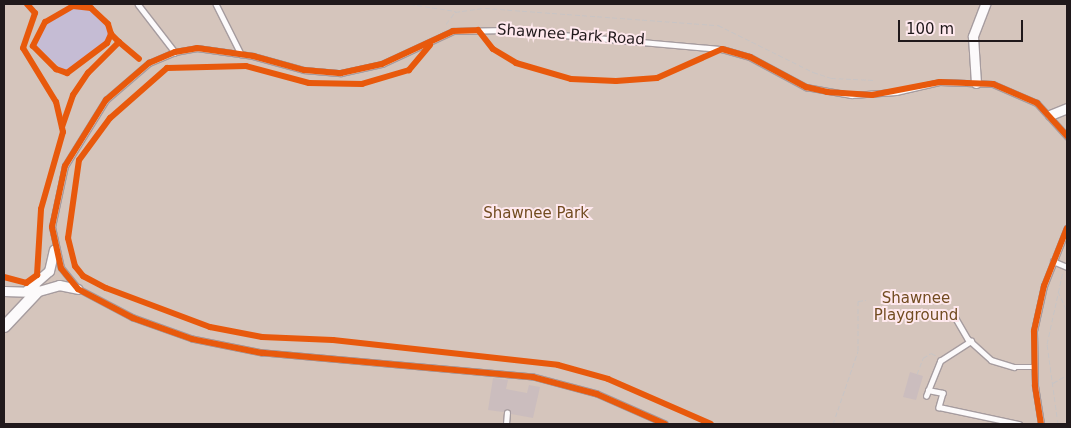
<!DOCTYPE html>
<style>
body{margin:0}
#map{position:relative;width:1071px;height:428px;overflow:hidden;background:#ecdfe3;font-family:"DejaVu Sans",sans-serif}
div>[style]{position:absolute}
.green>*{inset:0;background:#d5c5bc}
.water>*{inset:0;background:#c5bcd4}
.building>*{inset:0;background:#cbbdbe}
.path>*{height:1px;margin-top:-0.5px;transform-origin:0;background:repeating-linear-gradient(90deg,#c8c4c4 0 5px,transparent 0 7.5px)}
.roads{filter:drop-shadow(1px 0 #a69c9f) drop-shadow(-1px 0 #a69c9f) drop-shadow(0 1px #a69c9f) drop-shadow(0 -1px #a69c9f)}
.service>*{height:4.5px;margin:-2.25px;padding:0 2.25px;transform-origin:2.25px;border-radius:2.25px;background:#fcfafb}
.minor>*{height:9px;margin:-4.5px;padding:0 4.5px;transform-origin:4.5px;border-radius:4.5px;background:#fcfafb}
.tertiary>*{height:11px;margin:-5.5px;padding:0 5.5px;transform-origin:5.5px;border-radius:5.5px;background:#fcfafb}
.cycleway>*{height:6px;margin:-3px;padding:0 3px;transform-origin:3px;border-radius:3px;background:#e8590c}
span{translate:-50% -50%;white-space:nowrap;text-align:center;line-height:1.15;-webkit-text-stroke:4px #fee8ed;paint-order:stroke}
.street-label{font-size:15px;color:#20191b}
.park-label{font-size:15px;color:#724c21}
.frame{position:absolute;inset:0;border:5px solid #20191b;pointer-events:none}
.scale{position:absolute;left:898px;top:20px;width:125px;height:22px;box-sizing:border-box;border:2px solid #20191b;border-top:0;padding-left:6px;font-size:15px;line-height:18px;white-space:nowrap;color:#20191b;-webkit-text-stroke:4px #fee8ed;paint-order:stroke}
</style>
<div id="map">
<div class="green">
<i style="clip-path:polygon(4px 4px,1067px 4px,1067px 424px,4px 424px)"></i>
</div>
<div class="water">
<i style="clip-path:polygon(75px 7px,89px 8px,97px 14px,109px 28px,109px 39px,75px 68px,64px 71px,35px 45px,46px 23px)"></i>
</div>
<div class="building">
<i style="clip-path:polygon(910px 372px,923px 376px,916px 400px,903px 397px)"></i>
<i style="clip-path:polygon(493px 378px,508px 380px,506px 389px,527px 393px,529px 385px,540px 387px,533px 418px,511px 414px,508px 409px,503px 412px,488px 410px)"></i>
</div>
<div class="path">
<i style="left:410px;top:4px;width:46px;rotate:8.8deg"></i>
<i style="left:446px;top:24px;width:15px;rotate:-53deg"></i>
<i style="left:455px;top:12px;width:30px;rotate:-8deg"></i>
<i style="left:485px;top:8px;width:234px;rotate:4.2deg"></i>
<i style="left:718px;top:25px;width:106px;rotate:26.3deg"></i>
<i style="left:813px;top:72px;width:19px;rotate:18deg"></i>
<i style="left:831px;top:78px;width:44px;rotate:2.6deg"></i>
<i style="left:1058px;top:291px;width:22px;rotate:66deg"></i>
<i style="left:917px;top:374px;width:17px;rotate:-69deg"></i>
<i style="left:923px;top:358px;width:9px;rotate:-32deg"></i>
<i style="left:931px;top:353px;width:7px;rotate:27deg"></i>
<i style="left:1053px;top:383px;width:16px;rotate:-30deg"></i>
<i style="left:833px;top:424px;width:77px;rotate:-71.1deg"></i>
<i style="left:858px;top:351px;width:50px;rotate:-90deg"></i>
<i style="left:858px;top:301px;width:8px;rotate:-7deg"></i>
<i style="left:1058px;top:424px;width:81px;rotate:-97.8deg"></i>
<i style="left:1047px;top:344px;width:75px;rotate:-77.6deg"></i>
</div>
<div class="roads">
<div class="service">
<i style="left:138px;top:4px;width:61px;rotate:52.4deg"></i>
<i style="left:216px;top:4px;width:56px;rotate:63.4deg"></i>
<i style="left:1053px;top:261px;width:15px;rotate:23deg"></i>
<i style="left:954px;top:315px;width:28px;rotate:60deg"></i>
<i style="left:968px;top:339px;width:31px;rotate:42deg"></i>
<i style="left:991px;top:360px;width:24px;rotate:17deg"></i>
<i style="left:1014px;top:367px;width:20px"></i>
<i style="left:928px;top:390px;width:15px;rotate:11deg"></i>
<i style="left:943px;top:393px;width:15px;rotate:106deg"></i>
<i style="left:939px;top:407px;width:82px;rotate:12deg"></i>
<i style="left:926px;top:396px;width:38px;rotate:-68deg"></i>
<i style="left:940px;top:361px;width:37px;rotate:-33deg"></i>
<i style="left:506px;top:424px;width:11px;rotate:-85deg"></i>
<i style="left:665px;top:424px;width:74px;rotate:-156.2deg"></i>
<i style="left:597px;top:394px;width:66px;rotate:-165.1deg"></i>
<i style="left:533px;top:377px;width:272px;rotate:-174.9deg"></i>
<i style="left:262px;top:353px;width:71px;rotate:-168.7deg"></i>
<i style="left:192px;top:339px;width:63px;rotate:-160.4deg"></i>
<i style="left:133px;top:318px;width:62px;rotate:-152.2deg"></i>
<i style="left:78px;top:289px;width:27px;rotate:-129deg"></i>
<i style="left:61px;top:268px;width:42px;rotate:-102.4deg"></i>
<i style="left:52px;top:227px;width:62px;rotate:-78deg"></i>
<i style="left:65px;top:166px;width:78px;rotate:-58.2deg"></i>
<i style="left:106px;top:100px;width:57px;rotate:-40.7deg"></i>
<i style="left:149px;top:63px;width:28px;rotate:-23deg"></i>
<i style="left:175px;top:52px;width:22px;rotate:-10deg"></i>
<i style="left:197px;top:48px;width:57px;rotate:8.1deg"></i>
<i style="left:253px;top:56px;width:53px;rotate:15.4deg"></i>
<i style="left:304px;top:70px;width:37px;rotate:5deg"></i>
<i style="left:341px;top:73px;width:42px;rotate:-12.4deg"></i>
<i style="left:382px;top:64px;width:78px;rotate:-24.9deg"></i>
<i style="left:453px;top:31px;width:54px;rotate:-1.1deg"></i>
<i style="left:507px;top:30px;width:216px;rotate:5.1deg"></i>
<i style="left:722px;top:49px;width:29px;rotate:16deg"></i>
<i style="left:750px;top:57px;width:64px;rotate:28.2deg"></i>
<i style="left:806px;top:87px;width:46px;rotate:10.1deg"></i>
<i style="left:851px;top:95px;width:45px;rotate:-3.8deg"></i>
<i style="left:896px;top:92px;width:45px;rotate:-12.8deg"></i>
<i style="left:940px;top:82px;width:53px;rotate:2.2deg"></i>
<i style="left:993px;top:84px;width:48px;rotate:23.4deg"></i>
<i style="left:1037px;top:103px;width:45px;rotate:47.7deg"></i>
<i style="left:1041px;top:424px;width:39px;rotate:-99deg"></i>
<i style="left:1035px;top:385px;width:54px;rotate:-91.1deg"></i>
<i style="left:1034px;top:331px;width:46px;rotate:-77.5deg"></i>
<i style="left:1044px;top:286px;width:62px;rotate:-68.4deg"></i>
</div>
<div class="minor">
<i style="left:976px;top:83px;width:47px;rotate:-93.7deg"></i>
<i style="left:973px;top:36px;width:34px;rotate:-69deg"></i>
<i style="left:1050px;top:115px;width:18px;rotate:-22deg"></i>
<i style="left:27px;top:290px;width:29px;rotate:-41deg"></i>
<i style="left:49px;top:271px;width:22px;rotate:-77deg"></i>
<i style="left:4px;top:291px;width:31px;rotate:2deg"></i>
<i style="left:35px;top:292px;width:25px;rotate:-16deg"></i>
<i style="left:59px;top:285px;width:19px;rotate:12deg"></i>
</div>
<div class="tertiary">
<i style="left:4px;top:326px;width:48px;rotate:-46.7deg"></i>
</div>
</div>
<div class="cycleway">
<i style="left:111px;top:34px;width:10px;rotate:-107deg"></i>
<i style="left:108px;top:24px;width:23px;rotate:-137deg"></i>
<i style="left:91px;top:8px;width:18px;rotate:-174deg"></i>
<i style="left:73px;top:6px;width:32px;rotate:150deg"></i>
<i style="left:45px;top:22px;width:27px;rotate:117deg"></i>
<i style="left:33px;top:46px;width:33px;rotate:45deg"></i>
<i style="left:56px;top:69px;width:12px;rotate:20deg"></i>
<i style="left:67px;top:73px;width:50px;rotate:-36.9deg"></i>
<i style="left:107px;top:43px;width:10px;rotate:-66deg"></i>
<i style="left:111px;top:34px;width:11px;rotate:45deg"></i>
<i style="left:430px;top:45px;width:33px;rotate:130deg"></i>
<i style="left:409px;top:70px;width:49px;rotate:163.4deg"></i>
<i style="left:362px;top:84px;width:53px;rotate:-178.9deg"></i>
<i style="left:309px;top:83px;width:65px;rotate:-164.9deg"></i>
<i style="left:246px;top:66px;width:79px;rotate:178.5deg"></i>
<i style="left:167px;top:68px;width:76px;rotate:138.7deg"></i>
<i style="left:110px;top:118px;width:52px;rotate:126.4deg"></i>
<i style="left:79px;top:160px;width:79px;rotate:98deg"></i>
<i style="left:68px;top:238px;width:29px;rotate:76deg"></i>
<i style="left:75px;top:266px;width:13px;rotate:51deg"></i>
<i style="left:83px;top:276px;width:26px;rotate:28deg"></i>
<i style="left:106px;top:288px;width:111px;rotate:20.6deg"></i>
<i style="left:210px;top:327px;width:53px;rotate:10.9deg"></i>
<i style="left:262px;top:337px;width:71px;rotate:2.4deg"></i>
<i style="left:333px;top:340px;width:226px;rotate:6.3deg"></i>
<i style="left:558px;top:365px;width:52px;rotate:15.6deg"></i>
<i style="left:608px;top:379px;width:112px;rotate:23.6deg"></i>
<i style="left:62px;top:127px;width:34px;rotate:-71deg"></i>
<i style="left:73px;top:95px;width:27px;rotate:-56deg"></i>
<i style="left:88px;top:73px;width:44px;rotate:-45deg"></i>
<i style="left:119px;top:42px;width:26px;rotate:40deg"></i>
<i style="left:4px;top:277px;width:23px;rotate:15deg"></i>
<i style="left:26px;top:283px;width:14px;rotate:-36deg"></i>
<i style="left:37px;top:275px;width:66px;rotate:-86.5deg"></i>
<i style="left:41px;top:209px;width:80px;rotate:-74.1deg"></i>
<i style="left:63px;top:132px;width:31px;rotate:-103deg"></i>
<i style="left:56px;top:102px;width:63px;rotate:-121.4deg"></i>
<i style="left:23px;top:48px;width:37px;rotate:-71deg"></i>
<i style="left:35px;top:13px;width:12px;rotate:-132deg"></i>
<i style="left:665px;top:424px;width:74px;rotate:-156.2deg"></i>
<i style="left:597px;top:394px;width:66px;rotate:-165.1deg"></i>
<i style="left:533px;top:377px;width:272px;rotate:-174.9deg"></i>
<i style="left:262px;top:353px;width:71px;rotate:-168.7deg"></i>
<i style="left:192px;top:339px;width:63px;rotate:-160.4deg"></i>
<i style="left:133px;top:318px;width:62px;rotate:-152.2deg"></i>
<i style="left:78px;top:289px;width:27px;rotate:-129deg"></i>
<i style="left:61px;top:268px;width:42px;rotate:-102.4deg"></i>
<i style="left:52px;top:227px;width:62px;rotate:-78deg"></i>
<i style="left:65px;top:166px;width:78px;rotate:-58.2deg"></i>
<i style="left:106px;top:100px;width:57px;rotate:-40.7deg"></i>
<i style="left:149px;top:63px;width:28px;rotate:-23deg"></i>
<i style="left:175px;top:52px;width:22px;rotate:-10deg"></i>
<i style="left:197px;top:48px;width:57px;rotate:8.1deg"></i>
<i style="left:253px;top:56px;width:53px;rotate:15.4deg"></i>
<i style="left:304px;top:70px;width:37px;rotate:5deg"></i>
<i style="left:341px;top:73px;width:42px;rotate:-12.4deg"></i>
<i style="left:382px;top:64px;width:78px;rotate:-24.9deg"></i>
<i style="left:453px;top:31px;width:25px;rotate:-2deg"></i>
<i style="left:478px;top:30px;width:24px;rotate:52deg"></i>
<i style="left:493px;top:49px;width:27px;rotate:31deg"></i>
<i style="left:516px;top:63px;width:57px;rotate:16.2deg"></i>
<i style="left:571px;top:79px;width:45px;rotate:2.5deg"></i>
<i style="left:616px;top:81px;width:41px;rotate:-4.2deg"></i>
<i style="left:657px;top:78px;width:71px;rotate:-24deg"></i>
<i style="left:722px;top:49px;width:29px;rotate:16deg"></i>
<i style="left:750px;top:57px;width:64px;rotate:28.2deg"></i>
<i style="left:806px;top:87px;width:22px;rotate:13deg"></i>
<i style="left:827px;top:92px;width:45px;rotate:3.8deg"></i>
<i style="left:872px;top:95px;width:69px;rotate:-10.8deg"></i>
<i style="left:940px;top:82px;width:53px;rotate:2.2deg"></i>
<i style="left:993px;top:84px;width:48px;rotate:23.4deg"></i>
<i style="left:1037px;top:103px;width:45px;rotate:47.7deg"></i>
<i style="left:1041px;top:424px;width:39px;rotate:-99deg"></i>
<i style="left:1035px;top:385px;width:54px;rotate:-91.1deg"></i>
<i style="left:1034px;top:331px;width:46px;rotate:-77.5deg"></i>
<i style="left:1044px;top:286px;width:62px;rotate:-68.4deg"></i>
</div>
<div class="street-label">
<span style="left:571px;top:35px;rotate:4deg">Shawnee Park Road</span>
</div>
<div class="park-label">
<span style="left:536px;top:214px">Shawnee Park</span>
<span style="left:916px;top:307px">Shawnee<br>Playground</span>
</div>
<div class="frame"></div>
<div class="scale">100 m</div>
</div>
